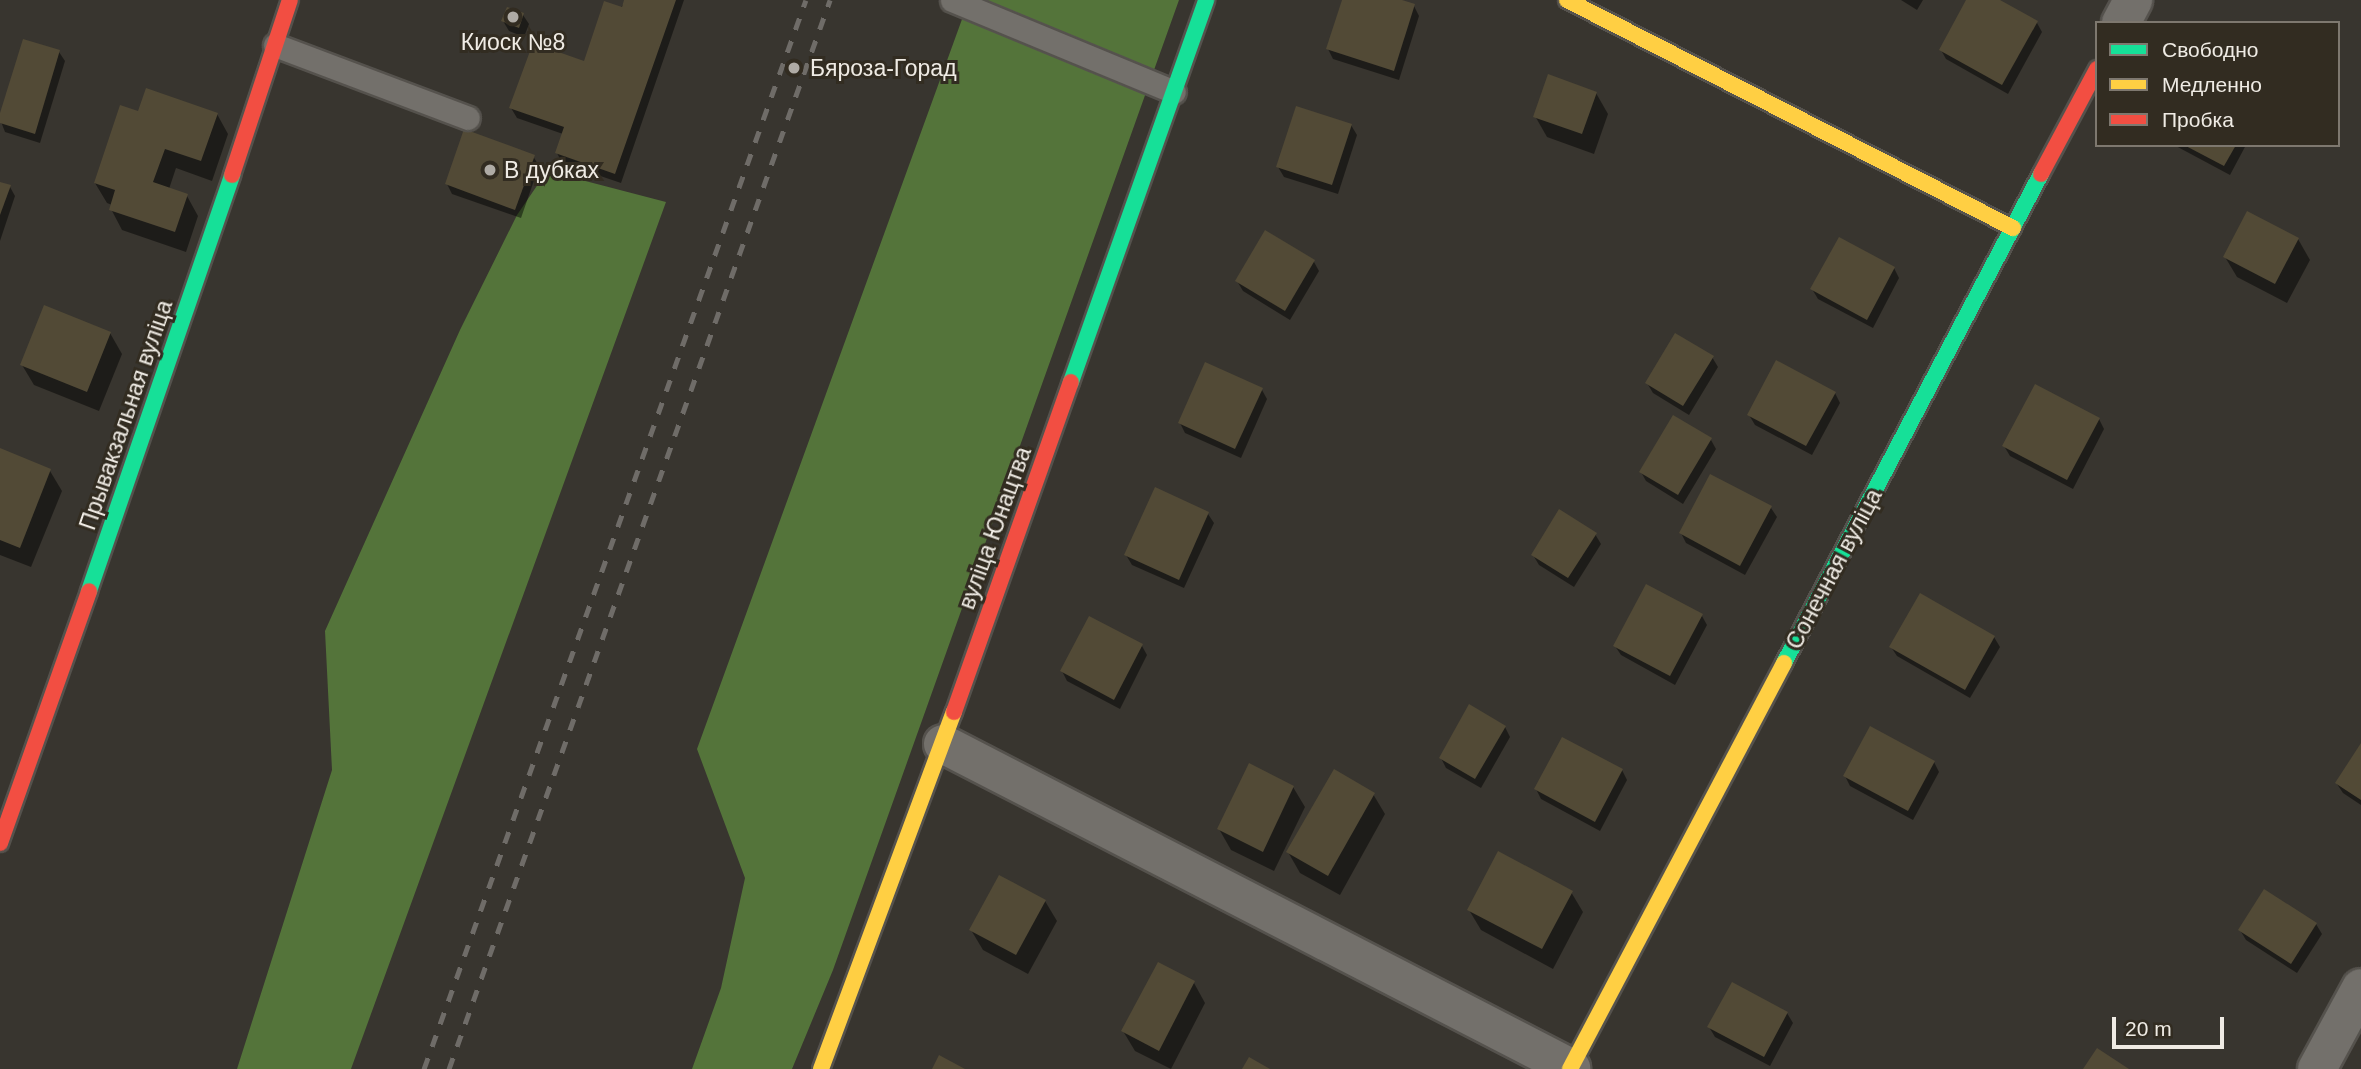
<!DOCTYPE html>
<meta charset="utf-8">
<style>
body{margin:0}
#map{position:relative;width:2361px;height:1069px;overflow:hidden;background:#38352f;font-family:Arial,sans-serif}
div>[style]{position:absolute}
.forest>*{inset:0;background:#54743a}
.shadow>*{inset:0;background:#0007}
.building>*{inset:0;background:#524a36}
.roads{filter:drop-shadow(2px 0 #55524d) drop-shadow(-2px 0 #55524d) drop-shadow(0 2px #55524d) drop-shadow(0 -2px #55524d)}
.lane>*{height:23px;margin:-11.5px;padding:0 11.5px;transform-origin:11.5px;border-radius:11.5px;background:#73706b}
.street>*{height:38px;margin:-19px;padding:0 19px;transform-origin:19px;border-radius:19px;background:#73706b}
.fast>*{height:16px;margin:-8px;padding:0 8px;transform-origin:8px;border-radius:8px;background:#16e098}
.slow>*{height:16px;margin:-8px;padding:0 8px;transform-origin:8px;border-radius:8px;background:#ffcf43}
.jam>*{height:16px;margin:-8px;padding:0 8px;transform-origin:8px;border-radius:8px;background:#f24e42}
.rail>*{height:5px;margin-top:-2.5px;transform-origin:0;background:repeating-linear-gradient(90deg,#6f6c68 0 12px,transparent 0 24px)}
.dots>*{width:19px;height:19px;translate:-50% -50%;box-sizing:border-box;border:4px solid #322c21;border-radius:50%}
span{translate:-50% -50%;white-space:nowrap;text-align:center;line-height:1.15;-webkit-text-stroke:6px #322c21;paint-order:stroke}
.poi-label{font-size:23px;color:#efebe4}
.left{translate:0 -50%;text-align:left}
.street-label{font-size:23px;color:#efebe4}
.legend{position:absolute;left:2095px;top:21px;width:245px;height:126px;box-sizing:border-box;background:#322c21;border:2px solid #7e786f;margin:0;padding:9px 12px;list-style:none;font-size:21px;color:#efebe4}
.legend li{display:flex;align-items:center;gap:14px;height:35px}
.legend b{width:35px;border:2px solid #7e786f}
.scale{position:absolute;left:2112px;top:1017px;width:112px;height:32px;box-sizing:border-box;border:4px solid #efebe4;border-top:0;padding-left:9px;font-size:21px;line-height:24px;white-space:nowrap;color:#efebe4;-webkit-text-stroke:5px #322c21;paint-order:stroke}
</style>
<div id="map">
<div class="forest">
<i style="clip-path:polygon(969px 0,1179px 0,833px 970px,792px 1069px,692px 1069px,721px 988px,745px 878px,697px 749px)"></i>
<i style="clip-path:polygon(547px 171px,666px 202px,351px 1069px,237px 1069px,332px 770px,325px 631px,460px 330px,517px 215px)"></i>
</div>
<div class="shadow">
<i style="clip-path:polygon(626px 0,684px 0,621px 183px,562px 163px,557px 153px,563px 134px,517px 118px,511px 108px,585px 63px)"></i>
<i style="clip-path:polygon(1343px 0,1396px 0,1414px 6px,1419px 16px,1399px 80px,1333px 59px,1328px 49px)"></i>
<i style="clip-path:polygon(1901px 0,1923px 0,1917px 10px)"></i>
<i style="clip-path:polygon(1968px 0,1996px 0,2037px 23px,2042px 32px,2008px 94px,1946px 59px,1941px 50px)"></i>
<i style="clip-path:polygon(523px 15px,529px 24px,524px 37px,509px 31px,503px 21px)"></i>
<i style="clip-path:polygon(59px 52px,65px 61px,40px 143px,5px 132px,0 119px)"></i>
<i style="clip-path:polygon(1596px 93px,1608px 114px,1594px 154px,1547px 137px,1535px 116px)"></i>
<i style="clip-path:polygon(139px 113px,217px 114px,228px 134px,212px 181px,176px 168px,169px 189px,187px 196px,198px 216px,186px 252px,122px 230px,111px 209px,112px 205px,107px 203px,95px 183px)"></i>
<i style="clip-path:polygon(1351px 125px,1357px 135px,1338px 194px,1284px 177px,1278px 167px)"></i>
<i style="clip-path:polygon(2174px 145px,2246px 145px,2230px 175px)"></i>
<i style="clip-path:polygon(533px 156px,539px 166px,521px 218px,452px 194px,447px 184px)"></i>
<i style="clip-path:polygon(0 184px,10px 187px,15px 196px,0 241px)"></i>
<i style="clip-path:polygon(2298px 239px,2310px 260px,2287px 303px,2237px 277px,2225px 257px)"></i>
<i style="clip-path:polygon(1314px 262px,1319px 271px,1290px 320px,1243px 291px,1237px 281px)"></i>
<i style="clip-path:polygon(1894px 268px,1899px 278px,1873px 328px,1818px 299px,1812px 289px)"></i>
<i style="clip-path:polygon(110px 333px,122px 354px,99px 411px,34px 385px,22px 365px)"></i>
<i style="clip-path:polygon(1712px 357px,1718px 367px,1689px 415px,1653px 393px,1647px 383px)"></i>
<i style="clip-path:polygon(1262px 390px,1267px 399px,1241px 458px,1185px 433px,1180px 423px)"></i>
<i style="clip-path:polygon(1835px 393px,1840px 403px,1812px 455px,1755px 425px,1749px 415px)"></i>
<i style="clip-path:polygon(2099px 419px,2104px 429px,2073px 489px,2010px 456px,2004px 446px)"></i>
<i style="clip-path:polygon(1711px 440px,1716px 449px,1683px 504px,1646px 481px,1641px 472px)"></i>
<i style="clip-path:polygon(0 452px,50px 471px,62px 491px,31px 567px,0 555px)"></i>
<i style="clip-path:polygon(1771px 508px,1777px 517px,1745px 575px,1686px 543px,1681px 533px)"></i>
<i style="clip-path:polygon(1208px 514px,1214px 523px,1184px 588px,1132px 565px,1126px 555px)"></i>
<i style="clip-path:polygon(1595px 534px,1601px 544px,1574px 587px,1539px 565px,1533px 555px)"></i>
<i style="clip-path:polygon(1702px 616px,1707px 625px,1675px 685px,1621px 655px,1615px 646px)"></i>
<i style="clip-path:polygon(1994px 637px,2000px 647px,1970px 698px,1897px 656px,1891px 647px)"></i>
<i style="clip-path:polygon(1142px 646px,1147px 655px,1120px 709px,1067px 681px,1062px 671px)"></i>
<i style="clip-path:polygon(1505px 727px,1510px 737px,1481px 788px,1446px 768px,1441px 758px)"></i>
<i style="clip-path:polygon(2361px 746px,2361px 805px,2343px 793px,2337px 784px)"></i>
<i style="clip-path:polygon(1934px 762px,1939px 772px,1913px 820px,1850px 786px,1845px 776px)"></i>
<i style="clip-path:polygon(1622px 770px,1627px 780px,1600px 831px,1541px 799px,1536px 789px)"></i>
<i style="clip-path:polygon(1293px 787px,1305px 807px,1274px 871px,1231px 850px,1219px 829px)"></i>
<i style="clip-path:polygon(1373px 794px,1385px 814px,1340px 895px,1300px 873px,1288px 852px)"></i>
<i style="clip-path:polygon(1571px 892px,1583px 912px,1553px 969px,1481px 930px,1469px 910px)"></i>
<i style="clip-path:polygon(1045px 901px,1057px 921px,1028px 974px,983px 950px,971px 930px)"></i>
<i style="clip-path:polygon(2316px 924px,2322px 934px,2297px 973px,2246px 940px,2240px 930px)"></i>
<i style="clip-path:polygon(1194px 983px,1205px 1003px,1171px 1069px,1135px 1051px,1123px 1031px)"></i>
<i style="clip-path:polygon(1787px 1013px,1793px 1023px,1770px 1066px,1715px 1037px,1709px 1027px)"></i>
</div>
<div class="building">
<i style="clip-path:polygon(624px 0,676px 0,615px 174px,555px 153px,564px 127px,509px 108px,533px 43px,584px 61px,604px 1px,622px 7px)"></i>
<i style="clip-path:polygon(1342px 0,1402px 0,1415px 4px,1394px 71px,1326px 49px)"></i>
<i style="clip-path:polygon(1966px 0,2000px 0,2038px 21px,2002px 85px,1939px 50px)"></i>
<i style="clip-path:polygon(507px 7px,524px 13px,519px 28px,501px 21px)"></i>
<i style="clip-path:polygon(23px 39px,60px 50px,35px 134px,0 123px,0 113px)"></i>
<i style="clip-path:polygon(1548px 74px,1597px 92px,1582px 134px,1533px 117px)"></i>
<i style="clip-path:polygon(146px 88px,218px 113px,201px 161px,165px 149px,153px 182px,188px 194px,175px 232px,109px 210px,115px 190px,94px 183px,120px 105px,138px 111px)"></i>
<i style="clip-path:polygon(1296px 106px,1352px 124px,1332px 185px,1276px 167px)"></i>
<i style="clip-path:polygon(464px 129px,535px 155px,515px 210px,445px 184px)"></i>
<i style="clip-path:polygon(2184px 145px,2236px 145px,2224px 166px)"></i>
<i style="clip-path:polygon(0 182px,11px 185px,0 215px)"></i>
<i style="clip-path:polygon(2247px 211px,2299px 238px,2275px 284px,2223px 257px)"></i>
<i style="clip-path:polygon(1265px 230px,1315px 260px,1285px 311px,1235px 281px)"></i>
<i style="clip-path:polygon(1839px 237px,1895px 267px,1867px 320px,1810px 289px)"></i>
<i style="clip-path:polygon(44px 305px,111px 332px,87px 392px,20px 365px)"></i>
<i style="clip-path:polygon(1675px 333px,1714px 356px,1683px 406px,1645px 383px)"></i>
<i style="clip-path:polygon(1776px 360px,1836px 392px,1806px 446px,1747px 415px)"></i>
<i style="clip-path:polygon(1205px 362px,1263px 388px,1235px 449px,1178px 423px)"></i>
<i style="clip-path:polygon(2035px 384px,2100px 418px,2067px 480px,2002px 446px)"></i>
<i style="clip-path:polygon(1673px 415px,1712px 438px,1678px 495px,1639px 472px)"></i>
<i style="clip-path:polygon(0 448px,51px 469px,20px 548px,0 540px)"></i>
<i style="clip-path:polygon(1710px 474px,1772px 506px,1740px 566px,1679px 533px)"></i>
<i style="clip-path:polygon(1155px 487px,1209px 512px,1179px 580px,1124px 555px)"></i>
<i style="clip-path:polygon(1559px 509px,1597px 533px,1568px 578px,1531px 555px)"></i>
<i style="clip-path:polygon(1646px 584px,1703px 614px,1670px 676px,1613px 646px)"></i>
<i style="clip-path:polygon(1920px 593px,1995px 636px,1965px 690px,1889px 647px)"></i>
<i style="clip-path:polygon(1089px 616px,1143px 644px,1114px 700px,1060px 671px)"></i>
<i style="clip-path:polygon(1469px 704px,1506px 726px,1475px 779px,1439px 758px)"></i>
<i style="clip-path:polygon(1870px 726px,1935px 761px,1908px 811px,1843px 776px)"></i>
<i style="clip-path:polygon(1562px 737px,1623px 769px,1595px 822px,1534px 789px)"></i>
<i style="clip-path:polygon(2361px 743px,2361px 800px,2335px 783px)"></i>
<i style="clip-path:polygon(1249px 763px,1294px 786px,1263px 852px,1217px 829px)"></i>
<i style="clip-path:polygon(1334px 769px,1375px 793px,1328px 876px,1286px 852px)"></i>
<i style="clip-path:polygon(1498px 851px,1573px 891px,1542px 949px,1467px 910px)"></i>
<i style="clip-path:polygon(999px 875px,1046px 900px,1016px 955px,969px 930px)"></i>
<i style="clip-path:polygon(2264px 889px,2317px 923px,2291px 964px,2238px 930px)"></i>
<i style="clip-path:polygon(1158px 962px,1195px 981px,1159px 1051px,1121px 1031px)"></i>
<i style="clip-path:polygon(1732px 982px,1788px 1012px,1764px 1057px,1707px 1027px)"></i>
<i style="clip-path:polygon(2097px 1048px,2129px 1069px,2083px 1069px)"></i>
<i style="clip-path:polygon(939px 1055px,965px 1069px,932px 1069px)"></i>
<i style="clip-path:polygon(1249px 1057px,1270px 1069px,1242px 1069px)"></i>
</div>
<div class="roads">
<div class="lane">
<i style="left:952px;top:0;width:240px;rotate:22.5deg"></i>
<i style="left:275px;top:45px;width:206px;rotate:20.7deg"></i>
</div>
<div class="street">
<i style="left:2121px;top:23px;width:26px;rotate:-62deg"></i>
<i style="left:943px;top:744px;width:707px;rotate:27.29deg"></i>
<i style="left:2317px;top:1069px;width:92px;rotate:-61.5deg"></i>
</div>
<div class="fast">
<i style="left:1071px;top:382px;width:405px;rotate:-70.5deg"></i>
<i style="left:89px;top:591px;width:440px;rotate:-71deg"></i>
<i style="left:1784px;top:663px;width:552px;rotate:-62.28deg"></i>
</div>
<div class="slow">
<i style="left:1567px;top:0;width:501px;rotate:27.08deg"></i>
<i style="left:821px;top:1069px;width:381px;rotate:-69.6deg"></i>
<i style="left:1570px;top:1069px;width:459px;rotate:-62.2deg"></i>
</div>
<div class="jam">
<i style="left:2041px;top:174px;width:119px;rotate:-61.9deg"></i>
<i style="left:232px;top:175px;width:184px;rotate:-71.7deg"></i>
<i style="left:954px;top:712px;width:350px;rotate:-70.5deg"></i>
<i style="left:0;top:843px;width:267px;rotate:-70.5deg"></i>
</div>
</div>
<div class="rail">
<i style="left:424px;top:1069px;width:1135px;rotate:-70.34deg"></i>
<i style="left:449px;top:1069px;width:1135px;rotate:-70.38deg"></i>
</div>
<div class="dots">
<i style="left:513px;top:17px;background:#afaba5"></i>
<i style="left:794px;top:68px;background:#afaba5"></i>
<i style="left:490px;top:170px;background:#afaba5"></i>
</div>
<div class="poi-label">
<span style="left:513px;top:42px">Киоск №8</span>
<span class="left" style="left:810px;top:68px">Бяроза-Горад</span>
<span class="left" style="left:504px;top:170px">В дубках</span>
</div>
<div class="street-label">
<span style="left:126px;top:415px;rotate:-71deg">Прывакзальная вуліца</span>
<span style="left:995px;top:528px;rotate:-70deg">вуліца Юнацтва</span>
<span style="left:1834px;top:569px;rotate:-62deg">Сонечная вуліца</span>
</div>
<ul class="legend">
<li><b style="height:9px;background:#16e098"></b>Свободно</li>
<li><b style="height:9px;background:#ffcf43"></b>Медленно</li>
<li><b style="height:9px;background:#f24e42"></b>Пробка</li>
</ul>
<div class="scale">20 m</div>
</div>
